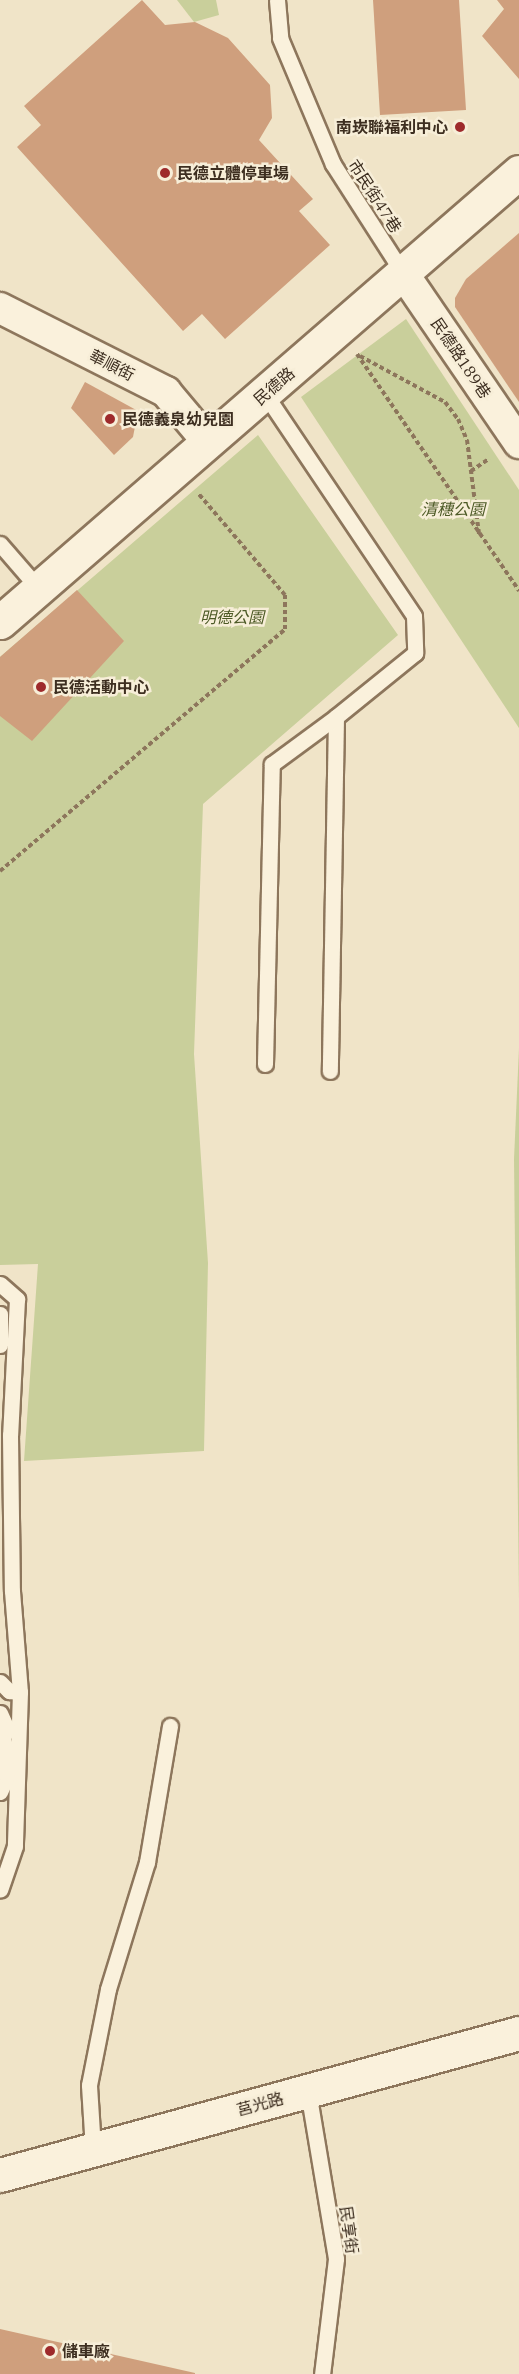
<!DOCTYPE html>
<meta charset="utf-8">
<style>
body{margin:0}
#map{position:relative;width:519px;height:2374px;overflow:hidden;background:#f0e4c8;font-family:"IBM Plex Serif","Noto Sans TC",serif}
div>[style]{position:absolute}
.green>*{inset:0;background:#c9cf9b}
.building>*{inset:0;background:#cf9f7d}
.path>*{height:4px;margin-top:-2px;transform-origin:0;background:repeating-linear-gradient(90deg,#8d765c 0 4.5px,transparent 0 7.5px)}
.roads{filter:drop-shadow(2px 0 #8d765c) drop-shadow(-2px 0 #8d765c) drop-shadow(0 2px #8d765c) drop-shadow(0 -2px #8d765c)}
.service>*{height:15px;margin:-7.5px;padding:0 7.5px;transform-origin:7.5px;border-radius:7.5px;background:#faf1dc}
.minor>*{height:30px;margin:-15px;padding:0 15px;transform-origin:15px;border-radius:15px;background:#faf1dc}
.tertiary>*{height:33px;margin:-16.5px;padding:0 16.5px;transform-origin:16.5px;border-radius:16.5px;background:#faf1dc}
.dots>*{width:16px;height:16px;translate:-50% -50%;box-sizing:border-box;border:3px solid #f7eed8;border-radius:50%}
span{translate:-50% -50%;white-space:nowrap;text-align:center;line-height:1.15;-webkit-text-stroke:5px #f7eed8;paint-order:stroke}
.poi-label{font-size:16px;color:#3d2e20;font-weight:700}
.right{translate:-100% -50%;text-align:right}
.left{translate:0 -50%;text-align:left}
.street-label{font-size:16px;color:#3d2e20}
.park-label{font-size:16px;color:#4d5a26;font-style:italic}
</style>
<div id="map">
<div class="green">
<i style="clip-path:polygon(177px 0,216px 0,219px 15px,194px 22px)"></i>
<i style="clip-path:polygon(406px 319px,519px 490px,519px 728px,301px 397px)"></i>
<i style="clip-path:polygon(258px 435px,398px 635px,203px 804px,194px 1054px,208px 1263px,204px 1451px,24px 1461px,38px 1264px,0 1265px,0 657px)"></i>
<i style="clip-path:polygon(519px 1048px,519px 1600px,514px 1159px)"></i>
</div>
<div class="building">
<i style="clip-path:polygon(142px 0,165px 25px,195px 22px,228px 38px,270px 85px,272px 118px,259px 140px,313px 199px,299px 211px,330px 245px,225px 339px,202px 314px,183px 331px,17px 147px,41px 125px,24px 106px)"></i>
<i style="clip-path:polygon(373px 0,459px 0,466px 110px,380px 115px)"></i>
<i style="clip-path:polygon(497px 0,519px 0,519px 79px,482px 36px,504px 9px)"></i>
<i style="clip-path:polygon(519px 233px,519px 402px,455px 307px,455px 298px,466px 279px)"></i>
<i style="clip-path:polygon(85px 382px,138px 411px,133px 437px,114px 455px,71px 408px)"></i>
<i style="clip-path:polygon(77px 590px,124px 641px,32px 741px,0 716px,0 657px)"></i>
<i style="clip-path:polygon(0 2329px,195px 2373px,195px 2374px,0 2374px)"></i>
</div>
<div class="path">
<i style="left:357px;top:354px;width:287px;rotate:55.6deg"></i>
<i style="left:360px;top:356px;width:97px;rotate:28.4deg"></i>
<i style="left:445px;top:402px;width:21px;rotate:53deg"></i>
<i style="left:458px;top:419px;width:23px;rotate:67deg"></i>
<i style="left:467px;top:440px;width:95px;rotate:82.7deg"></i>
<i style="left:471px;top:471px;width:22px;rotate:-34deg"></i>
<i style="left:0;top:871px;width:374px;rotate:-40.3deg"></i>
<i style="left:285px;top:629px;width:34px;rotate:-90deg"></i>
<i style="left:285px;top:595px;width:134px;rotate:-130.5deg"></i>
</div>
<div class="roads">
<div class="service">
<i style="left:277px;top:0;width:38px;rotate:85deg"></i>
<i style="left:280px;top:38px;width:137px;rotate:67.2deg"></i>
<i style="left:333px;top:164px;width:130px;rotate:57.3deg"></i>
<i style="left:265px;top:394px;width:267px;rotate:56.1deg"></i>
<i style="left:414px;top:616px;width:37px;rotate:88deg"></i>
<i style="left:415px;top:653px;width:102px;rotate:141deg"></i>
<i style="left:336px;top:717px;width:354px;rotate:91deg"></i>
<i style="left:0;top:544px;width:60px;rotate:49.1deg"></i>
<i style="left:265px;top:1064px;width:300px;rotate:-88.7deg"></i>
<i style="left:272px;top:764px;width:79px;rotate:-36.3deg"></i>
<i style="left:0;top:1284px;width:23px;rotate:41deg"></i>
<i style="left:17px;top:1299px;width:136px;rotate:92.9deg"></i>
<i style="left:10px;top:1435px;width:156px;rotate:89.3deg"></i>
<i style="left:12px;top:1591px;width:101px;rotate:85.5deg"></i>
<i style="left:20px;top:1692px;width:154px;rotate:91.9deg"></i>
<i style="left:15px;top:1846px;width:46px;rotate:108.8deg"></i>
<i style="left:0;top:1314px;width:31px;rotate:90deg"></i>
<i style="left:0;top:1682px;width:13px;rotate:45deg"></i>
<i style="left:9px;top:1691px;width:11px;rotate:5deg"></i>
<i style="left:0;top:1713px;width:17px;rotate:66deg"></i>
<i style="left:7px;top:1729px;width:17px;rotate:115deg"></i>
<i style="left:0;top:1792px;width:17px;rotate:-66deg"></i>
<i style="left:7px;top:1776px;width:34px;rotate:-95deg"></i>
<i style="left:308px;top:2091px;width:170px;rotate:80.5deg"></i>
<i style="left:336px;top:2259px;width:116px;rotate:96.9deg"></i>
<i style="left:93px;top:2149px;width:64px;rotate:-93.6deg"></i>
<i style="left:89px;top:2085px;width:98px;rotate:-78.8deg"></i>
<i style="left:108px;top:1989px;width:133px;rotate:-72.9deg"></i>
<i style="left:147px;top:1862px;width:138px;rotate:-80.4deg"></i>
</div>
<div class="minor">
<i style="left:403px;top:273px;width:206px;rotate:55.7deg"></i>
<i style="left:0;top:308px;width:186px;rotate:26.8deg"></i>
<i style="left:166px;top:392px;width:64px;rotate:50.1deg"></i>
</div>
<div class="tertiary">
<i style="left:0;top:622px;width:687px;rotate:-40.93deg"></i>
<i style="left:0;top:2175px;width:538px;rotate:-15.3deg"></i>
</div>
</div>
<div class="dots">
<i style="left:460px;top:127px;background:#9e2a2b"></i>
<i style="left:165px;top:173px;background:#9e2a2b"></i>
<i style="left:110px;top:419px;background:#9e2a2b"></i>
<i style="left:41px;top:687px;background:#9e2a2b"></i>
<i style="left:50px;top:2351px;background:#9e2a2b"></i>
</div>
<div class="poi-label">
<span class="right" style="left:448px;top:127px">南崁聯福利中心</span>
<span class="left" style="left:177px;top:173px">民德立體停車場</span>
<span class="left" style="left:122px;top:419px">民德義泉幼兒園</span>
<span class="left" style="left:53px;top:687px">民德活動中心</span>
<span class="left" style="left:62px;top:2351px">儲車廠</span>
</div>
<div class="street-label">
<span style="left:375px;top:196px;rotate:57deg">市民街47巷</span>
<span style="left:461px;top:358px;rotate:56deg">民德路189巷</span>
<span style="left:112px;top:365px;rotate:27deg">華順街</span>
<span style="left:274px;top:386px;rotate:-41deg">民德路</span>
<span style="left:260px;top:2104px;rotate:-15deg">莒光路</span>
<span style="left:349px;top:2230px;rotate:82deg">民享街</span>
</div>
<div class="park-label">
<span style="left:453px;top:509px">清穗公園</span>
<span style="left:232px;top:617px">明德公園</span>
</div>
</div>
